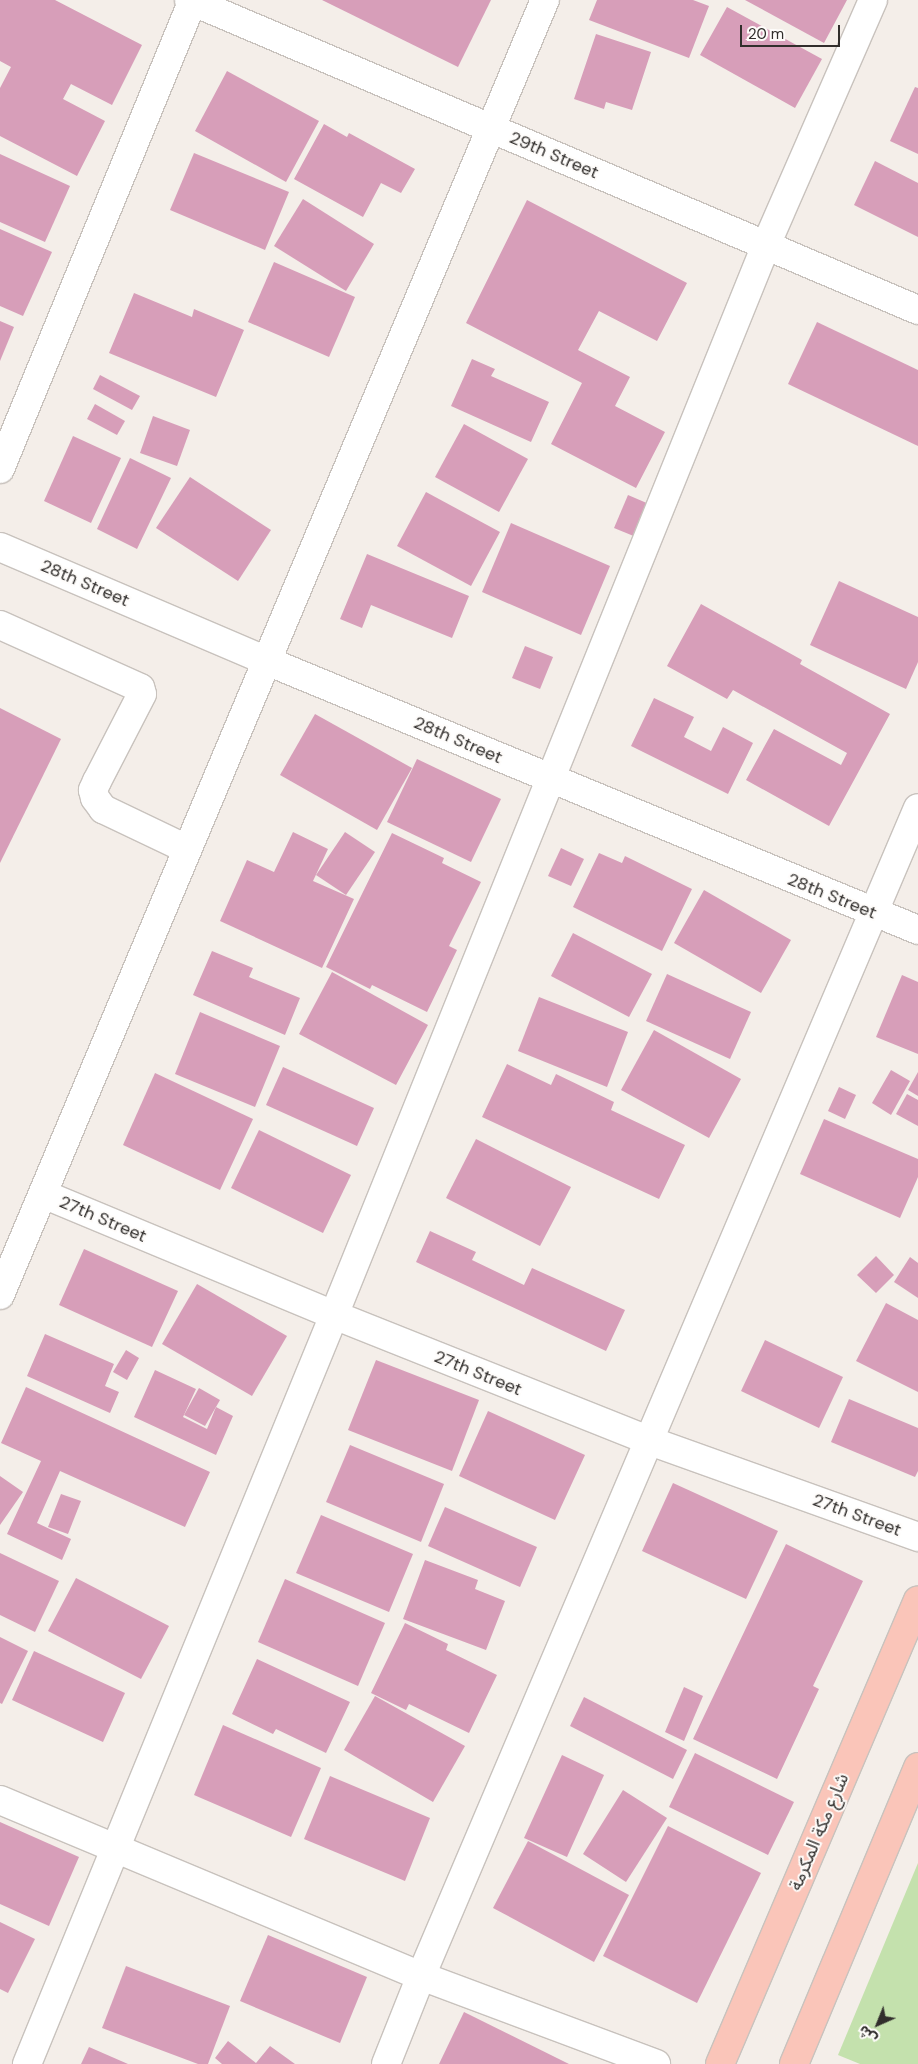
<!DOCTYPE html>
<meta charset="utf-8">
<style>
body{margin:0}
#map{position:relative;width:918px;height:2064px;overflow:hidden;background:#f4eee9;font-family:"DM Sans","Noto Sans Arabic",sans-serif}
div>[style]{position:absolute}
.green>*{inset:0;background:#c4e1ad}
.building>*{inset:0;background:#d79eb9}
.roads{filter:drop-shadow(1px 0 #c8c2bd) drop-shadow(-1px 0 #c8c2bd) drop-shadow(0 1px #c8c2bd) drop-shadow(0 -1px #c8c2bd)}
.minor>*{height:28px;margin:-14px;padding:0 14px;transform-origin:14px;border-radius:14px;background:#fff}
.major>*{height:28px;margin:-14px;padding:0 14px;transform-origin:14px;border-radius:14px;background:#fac5b9}
span{translate:-50% -50%;white-space:nowrap;text-align:center;line-height:1.15;-webkit-text-stroke:4px #fefcfa;paint-order:stroke}
.street-label{font-size:18px;color:#312e2c}
.north{position:absolute;left:853px;top:1999px;width:50px;height:50px;-webkit-text-stroke:4px #fefcfa;paint-order:stroke;rotate:224deg;font-size:14px;font-weight:700;line-height:20px;text-align:center;color:#312e2c}
.north::after{content:'';display:block;margin:auto;width:18px;height:22px;background:#312e2c;clip-path:polygon(50% 0,100% 100%,50% 72%,0 100%)}
.scale{position:absolute;left:740px;top:25px;width:100px;height:22px;box-sizing:border-box;border:2px solid #312e2c;border-top:0;padding-left:6px;font-size:15px;line-height:18px;white-space:nowrap;color:#312e2c;-webkit-text-stroke:4px #fefcfa;paint-order:stroke}
</style>
<div id="map">
<div class="green">
<i style="clip-path:polygon(918px 1863px,918px 2064px,860px 2064px,838px 2055px)"></i>
</div>
<div class="building">
<i style="clip-path:polygon(0 0,55px 0,142px 45px,112px 105px,71px 84px,63px 99px,105px 121px,77px 176px,0 136px,0 88px,11px 67px,0 61px)"></i>
<i style="clip-path:polygon(322px 0,491px 0,458px 67px)"></i>
<i style="clip-path:polygon(597px 0,693px 0,709px 6px,689px 58px,589px 20px)"></i>
<i style="clip-path:polygon(745px 0,847px 0,824px 43px)"></i>
<i style="clip-path:polygon(727px 7px,822px 59px,795px 108px,700px 55px)"></i>
<i style="clip-path:polygon(596px 34px,651px 52px,632px 110px,606px 102px,604px 109px,574px 99px)"></i>
<i style="clip-path:polygon(227px 71px,319px 121px,286px 182px,195px 131px)"></i>
<i style="clip-path:polygon(915px 87px,918px 88px,918px 154px,890px 141px)"></i>
<i style="clip-path:polygon(324px 124px,347px 137px,349px 133px,415px 169px,401px 193px,381px 183px,363px 217px,294px 179px)"></i>
<i style="clip-path:polygon(194px 153px,289px 192px,265px 250px,170px 210px)"></i>
<i style="clip-path:polygon(0 154px,70px 186px,45px 242px,0 222px)"></i>
<i style="clip-path:polygon(875px 161px,918px 183px,918px 237px,854px 205px)"></i>
<i style="clip-path:polygon(303px 199px,374px 244px,346px 291px,274px 246px)"></i>
<i style="clip-path:polygon(527px 200px,687px 283px,657px 341px,599px 311px,578px 350px,630px 377px,615px 406px,665px 432px,636px 488px,551px 444px,582px 383px,466px 323px)"></i>
<i style="clip-path:polygon(0 229px,52px 252px,23px 316px,0 306px)"></i>
<i style="clip-path:polygon(274px 262px,355px 297px,329px 357px,248px 322px)"></i>
<i style="clip-path:polygon(134px 293px,192px 317px,194px 309px,244px 330px,216px 397px,109px 353px)"></i>
<i style="clip-path:polygon(0 321px,14px 327px,0 361px)"></i>
<i style="clip-path:polygon(817px 322px,918px 370px,918px 446px,788px 384px)"></i>
<i style="clip-path:polygon(472px 359px,495px 369px,491px 376px,549px 402px,531px 442px,451px 406px)"></i>
<i style="clip-path:polygon(100px 375px,140px 396px,132px 410px,93px 389px)"></i>
<i style="clip-path:polygon(95px 404px,125px 421px,117px 435px,87px 419px)"></i>
<i style="clip-path:polygon(153px 416px,190px 430px,177px 466px,140px 453px)"></i>
<i style="clip-path:polygon(464px 424px,528px 459px,499px 512px,435px 477px)"></i>
<i style="clip-path:polygon(73px 436px,121px 458px,91px 523px,44px 501px)"></i>
<i style="clip-path:polygon(130px 458px,171px 478px,137px 549px,97px 529px)"></i>
<i style="clip-path:polygon(190px 477px,271px 530px,238px 581px,156px 528px)"></i>
<i style="clip-path:polygon(426px 492px,500px 532px,471px 586px,397px 546px)"></i>
<i style="clip-path:polygon(628px 495px,649px 504px,636px 537px,614px 528px)"></i>
<i style="clip-path:polygon(511px 523px,610px 566px,581px 635px,482px 592px)"></i>
<i style="clip-path:polygon(367px 554px,469px 596px,452px 638px,371px 605px,362px 628px,340px 619px)"></i>
<i style="clip-path:polygon(839px 581px,918px 617px,918px 662px,906px 689px,810px 645px)"></i>
<i style="clip-path:polygon(701px 604px,802px 660px,800px 664px,890px 714px,829px 826px,746px 780px,774px 729px,841px 765px,847px 753px,733px 690px,727px 699px,667px 666px)"></i>
<i style="clip-path:polygon(525px 646px,553px 657px,540px 689px,512px 678px)"></i>
<i style="clip-path:polygon(654px 698px,694px 717px,684px 737px,711px 751px,723px 727px,753px 743px,728px 794px,631px 746px)"></i>
<i style="clip-path:polygon(0 708px,61px 739px,0 863px)"></i>
<i style="clip-path:polygon(315px 714px,412px 768px,377px 830px,280px 775px)"></i>
<i style="clip-path:polygon(417px 759px,501px 799px,471px 862px,387px 822px)"></i>
<i style="clip-path:polygon(293px 832px,328px 849px,313px 881px,354px 899px,322px 968px,220px 921px,247px 860px,274px 872px)"></i>
<i style="clip-path:polygon(345px 832px,375px 852px,346px 895px,316px 875px)"></i>
<i style="clip-path:polygon(392px 833px,444px 858px,442px 863px,481px 882px,449px 946px,457px 950px,427px 1012px,372px 985px,370px 989px,326px 967px)"></i>
<i style="clip-path:polygon(561px 848px,584px 859px,571px 886px,548px 876px)"></i>
<i style="clip-path:polygon(599px 853px,622px 863px,625px 856px,692px 889px,662px 951px,573px 907px)"></i>
<i style="clip-path:polygon(704px 890px,791px 940px,761px 993px,674px 943px)"></i>
<i style="clip-path:polygon(573px 933px,652px 974px,629px 1017px,551px 976px)"></i>
<i style="clip-path:polygon(212px 951px,253px 968px,249px 977px,300px 998px,285px 1035px,193px 995px)"></i>
<i style="clip-path:polygon(332px 972px,428px 1025px,396px 1085px,299px 1034px)"></i>
<i style="clip-path:polygon(667px 974px,751px 1012px,730px 1059px,646px 1021px)"></i>
<i style="clip-path:polygon(902px 975px,918px 982px,918px 1054px,876px 1037px)"></i>
<i style="clip-path:polygon(539px 997px,628px 1032px,607px 1087px,518px 1051px)"></i>
<i style="clip-path:polygon(200px 1012px,280px 1046px,255px 1107px,175px 1074px)"></i>
<i style="clip-path:polygon(654px 1030px,741px 1079px,709px 1138px,621px 1090px)"></i>
<i style="clip-path:polygon(507px 1064px,551px 1085px,556px 1074px,614px 1102px,611px 1110px,685px 1145px,659px 1199px,482px 1117px)"></i>
<i style="clip-path:polygon(283px 1067px,374px 1108px,357px 1146px,266px 1105px)"></i>
<i style="clip-path:polygon(891px 1070px,910px 1081px,891px 1115px,872px 1103px)"></i>
<i style="clip-path:polygon(918px 1072px,918px 1096px,908px 1090px)"></i>
<i style="clip-path:polygon(155px 1073px,253px 1119px,220px 1190px,123px 1145px)"></i>
<i style="clip-path:polygon(839px 1087px,856px 1095px,845px 1119px,828px 1111px)"></i>
<i style="clip-path:polygon(907px 1094px,918px 1100px,918px 1126px,896px 1114px)"></i>
<i style="clip-path:polygon(824px 1119px,918px 1159px,918px 1177px,900px 1218px,800px 1174px)"></i>
<i style="clip-path:polygon(259px 1130px,351px 1175px,323px 1233px,231px 1188px)"></i>
<i style="clip-path:polygon(476px 1139px,571px 1187px,540px 1246px,446px 1198px)"></i>
<i style="clip-path:polygon(430px 1231px,476px 1252px,472px 1260px,524px 1285px,532px 1268px,625px 1310px,606px 1351px,416px 1262px)"></i>
<i style="clip-path:polygon(84px 1249px,178px 1291px,152px 1347px,59px 1305px)"></i>
<i style="clip-path:polygon(876px 1256px,894px 1275px,876px 1293px,857px 1275px)"></i>
<i style="clip-path:polygon(910px 1257px,918px 1263px,918px 1298px,894px 1282px)"></i>
<i style="clip-path:polygon(197px 1284px,287px 1336px,252px 1396px,162px 1344px)"></i>
<i style="clip-path:polygon(886px 1303px,918px 1320px,918px 1392px,856px 1361px)"></i>
<i style="clip-path:polygon(45px 1334px,114px 1364px,105px 1386px,119px 1392px,110px 1413px,27px 1376px)"></i>
<i style="clip-path:polygon(765px 1340px,843px 1377px,819px 1428px,741px 1391px)"></i>
<i style="clip-path:polygon(126px 1350px,139px 1358px,127px 1380px,113px 1372px)"></i>
<i style="clip-path:polygon(376px 1360px,479px 1400px,452px 1471px,348px 1430px)"></i>
<i style="clip-path:polygon(155px 1370px,196px 1389px,183px 1417px,207px 1429px,216px 1407px,233px 1416px,216px 1455px,134px 1417px)"></i>
<i style="clip-path:polygon(26px 1387px,210px 1472px,185px 1527px,60px 1471px,37px 1523px,71px 1539px,62px 1560px,7px 1534px,41px 1461px,1px 1443px)"></i>
<i style="clip-path:polygon(199px 1388px,220px 1400px,205px 1426px,184px 1415px)"></i>
<i style="clip-path:polygon(849px 1399px,918px 1428px,918px 1471px,915px 1477px,831px 1442px)"></i>
<i style="clip-path:polygon(488px 1411px,585px 1455px,555px 1520px,459px 1476px)"></i>
<i style="clip-path:polygon(350px 1445px,444px 1484px,421px 1542px,326px 1502px)"></i>
<i style="clip-path:polygon(0 1476px,23px 1492px,0 1525px)"></i>
<i style="clip-path:polygon(673px 1483px,778px 1531px,746px 1599px,642px 1551px)"></i>
<i style="clip-path:polygon(61px 1494px,81px 1501px,68px 1534px,48px 1527px)"></i>
<i style="clip-path:polygon(445px 1507px,537px 1547px,520px 1587px,428px 1546px)"></i>
<i style="clip-path:polygon(321px 1515px,413px 1554px,389px 1612px,296px 1573px)"></i>
<i style="clip-path:polygon(786px 1544px,863px 1581px,813px 1686px,819px 1689px,777px 1779px,693px 1739px)"></i>
<i style="clip-path:polygon(0 1553px,59px 1581px,35px 1632px,0 1615px)"></i>
<i style="clip-path:polygon(425px 1560px,478px 1580px,475px 1589px,505px 1601px,486px 1650px,403px 1619px)"></i>
<i style="clip-path:polygon(76px 1578px,169px 1626px,141px 1679px,48px 1631px)"></i>
<i style="clip-path:polygon(285px 1579px,385px 1623px,358px 1686px,258px 1642px)"></i>
<i style="clip-path:polygon(405px 1623px,448px 1644px,446px 1650px,497px 1675px,469px 1733px,409px 1704px,406px 1710px,371px 1693px)"></i>
<i style="clip-path:polygon(0 1637px,28px 1651px,2px 1704px,0 1703px)"></i>
<i style="clip-path:polygon(34px 1651px,125px 1693px,103px 1742px,12px 1700px)"></i>
<i style="clip-path:polygon(257px 1659px,350px 1702px,326px 1753px,276px 1729px,273px 1734px,232px 1714px)"></i>
<i style="clip-path:polygon(684px 1687px,703px 1696px,684px 1741px,665px 1732px)"></i>
<i style="clip-path:polygon(375px 1696px,465px 1746px,433px 1802px,344px 1750px)"></i>
<i style="clip-path:polygon(584px 1697px,687px 1750px,673px 1779px,570px 1726px)"></i>
<i style="clip-path:polygon(223px 1725px,321px 1768px,291px 1837px,194px 1795px)"></i>
<i style="clip-path:polygon(695px 1753px,794px 1802px,768px 1855px,669px 1807px)"></i>
<i style="clip-path:polygon(562px 1755px,604px 1775px,567px 1857px,524px 1838px)"></i>
<i style="clip-path:polygon(330px 1776px,430px 1818px,405px 1881px,304px 1839px)"></i>
<i style="clip-path:polygon(623px 1790px,667px 1818px,626px 1882px,583px 1854px)"></i>
<i style="clip-path:polygon(0 1822px,79px 1857px,49px 1926px,0 1904px)"></i>
<i style="clip-path:polygon(668px 1826px,761px 1873px,697px 2003px,603px 1956px)"></i>
<i style="clip-path:polygon(528px 1841px,629px 1895px,594px 1962px,493px 1908px)"></i>
<i style="clip-path:polygon(0 1922px,35px 1939px,8px 1993px,0 1989px)"></i>
<i style="clip-path:polygon(268px 1935px,367px 1977px,340px 2043px,240px 2001px)"></i>
<i style="clip-path:polygon(126px 1966px,230px 2006px,208px 2064px,198px 2064px,102px 2028px)"></i>
<i style="clip-path:polygon(464px 2012px,569px 2064px,439px 2064px)"></i>
<i style="clip-path:polygon(228px 2041px,256px 2063px,270px 2046px,295px 2064px,222px 2064px,215px 2058px)"></i>
<i style="clip-path:polygon(89px 2047px,128px 2064px,81px 2064px)"></i>
</div>
<div class="roads">
<div class="minor">
<i style="left:189px;top:0;width:792px;rotate:23.04deg"></i>
<i style="left:0;top:469px;width:507px;rotate:-67.63deg"></i>
<i style="left:0;top:547px;width:290px;rotate:23.1deg"></i>
<i style="left:267px;top:661px;width:704px;rotate:22.45deg"></i>
<i style="left:0;top:625px;width:154px;rotate:24.2deg"></i>
<i style="left:140px;top:688px;width:6px;rotate:72deg"></i>
<i style="left:142px;top:694px;width:98px;rotate:117.3deg"></i>
<i style="left:97px;top:781px;width:10px;rotate:114deg"></i>
<i style="left:93px;top:790px;width:8px;rotate:76deg"></i>
<i style="left:95px;top:798px;width:14px;rotate:54deg"></i>
<i style="left:103px;top:809px;width:93px;rotate:25.5deg"></i>
<i style="left:43px;top:1194px;width:315px;rotate:22.6deg"></i>
<i style="left:334px;top:1315px;width:340px;rotate:21.7deg"></i>
<i style="left:650px;top:1441px;width:285px;rotate:19.7deg"></i>
<i style="left:0;top:1295px;width:1405px;rotate:-67.18deg"></i>
<i style="left:0;top:1800px;width:456px;rotate:22.7deg"></i>
<i style="left:421px;top:1976px;width:251px;rotate:20.5deg"></i>
<i style="left:27px;top:2064px;width:809px;rotate:-67.71deg"></i>
<i style="left:334px;top:1315px;width:1154px;rotate:-68.01deg"></i>
<i style="left:766px;top:245px;width:267px;rotate:-66.4deg"></i>
<i style="left:386px;top:2064px;width:95px;rotate:-68.3deg"></i>
<i style="left:421px;top:1976px;width:1269px;rotate:-66.95deg"></i>
</div>
<div class="major">
<i style="left:720px;top:2064px;width:504px;rotate:-66.89deg"></i>
<i style="left:794px;top:2064px;width:322px;rotate:-67.3deg"></i>
</div>
</div>
<div class="street-label">
<span style="left:554px;top:155px;rotate:23deg">29th Street</span>
<span style="left:85px;top:583px;rotate:23deg">28th Street</span>
<span style="left:458px;top:740px;rotate:23deg">28th Street</span>
<span style="left:832px;top:896px;rotate:22deg">28th Street</span>
<span style="left:103px;top:1219px;rotate:23deg">27th Street</span>
<span style="left:478px;top:1373px;rotate:22deg">27th Street</span>
<span style="left:857px;top:1515px;rotate:20deg">27th Street</span>
<span style="left:819px;top:1832px;rotate:-67deg">شارع مكة المكرمة</span>
</div>
<div class="north">ش</div>
<div class="scale">20 m</div>
</div>
